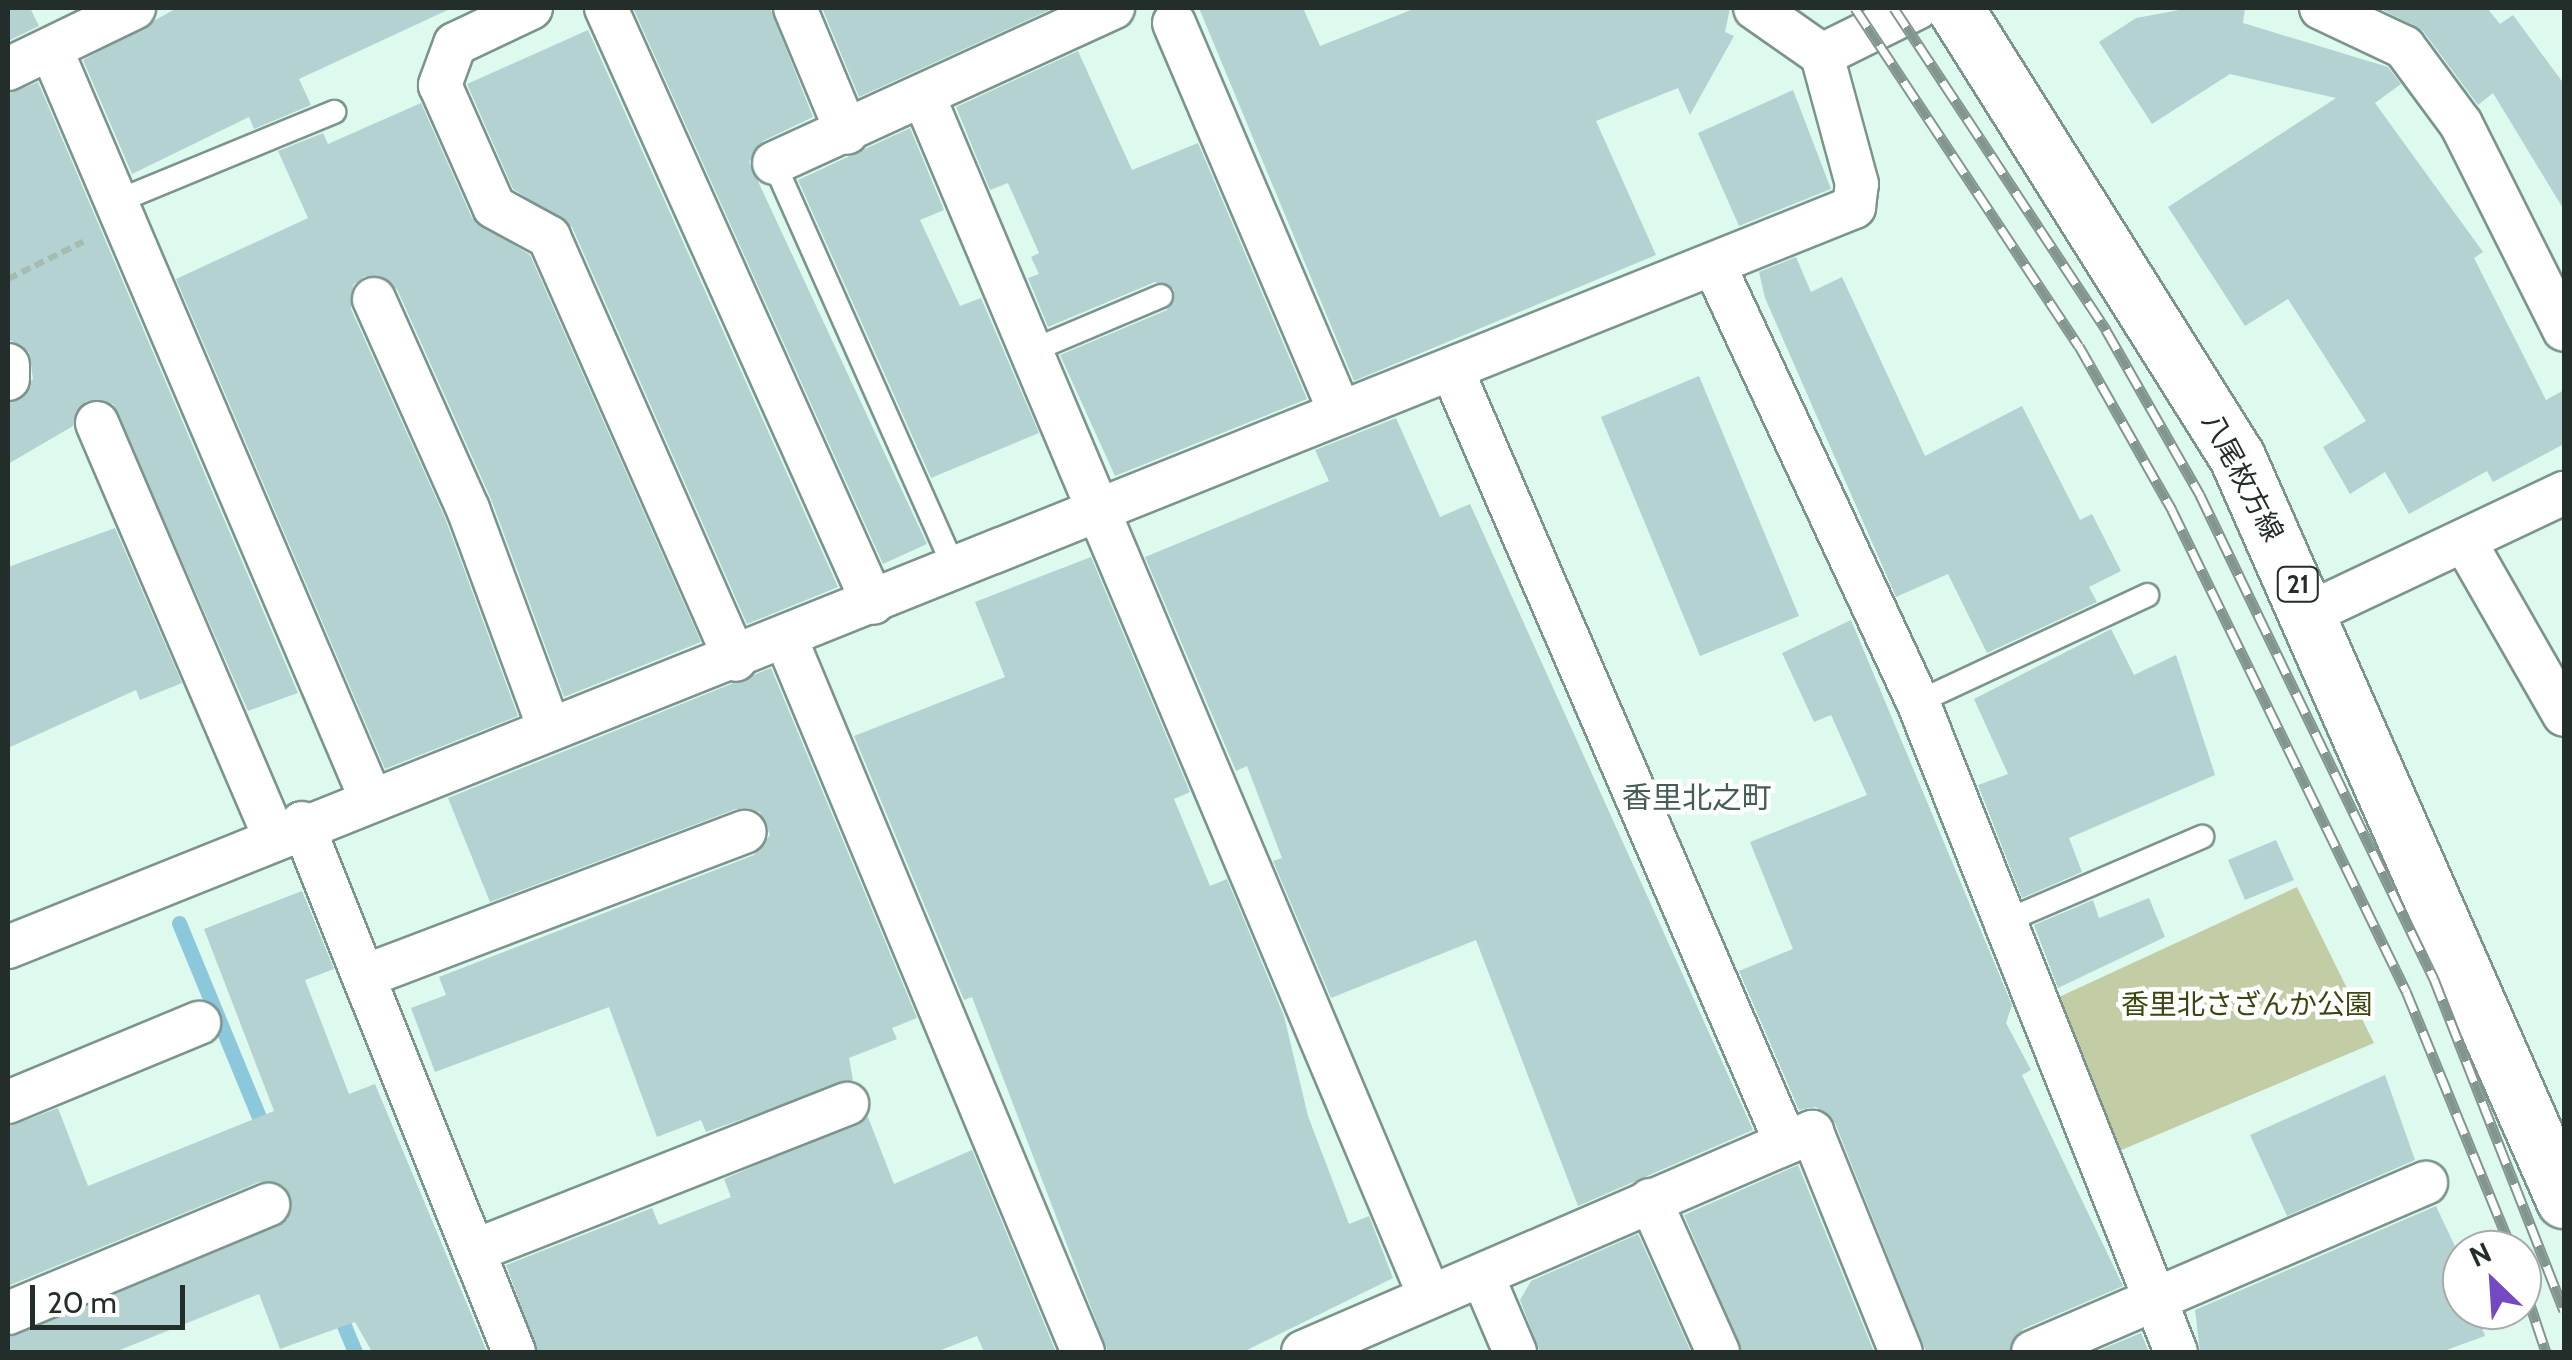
<!DOCTYPE html>
<meta charset="utf-8">
<style>
body{margin:0}
#map{position:relative;width:2572px;height:1360px;overflow:hidden;background:#defaef;font-family:Cabin,"Noto Sans JP",sans-serif}
div>[style]{position:absolute}
.green>*{inset:0;background:#c2cda6}
.stream>*{height:15px;margin:-7.5px;padding:0 7.5px;transform-origin:7.5px;border-radius:7.5px;background:#8cc8dc}
.building>*{inset:0;background:#b4d2d2}
.path>*{height:6px;margin-top:-3px;transform-origin:0;background:repeating-linear-gradient(90deg,#a5bcb3 0 10px,transparent 0 15px)}
.roads{filter:drop-shadow(2px 0 #7b958c) drop-shadow(-2px 0 #7b958c) drop-shadow(0 2px #7b958c) drop-shadow(0 -2px #7b958c)}
.service>*{height:22px;margin:-11px;padding:0 11px;transform-origin:11px;border-radius:11px;background:#fff}
.minor>*{height:42px;margin:-21px;padding:0 21px;transform-origin:21px;border-radius:21px;background:#fff}
.primary>*{height:55px;margin:-27.5px;padding:0 27.5px;transform-origin:27.5px;border-radius:27.5px;background:#fff}
.rail>*{height:11px;margin-top:-5.5px;transform-origin:0;background:repeating-linear-gradient(90deg,#fff 0 22px,#82958e 0 44px);box-sizing:border-box;border-block:2px solid #82958e}
span{translate:-50% -50%;white-space:nowrap;text-align:center;line-height:1.15;-webkit-text-stroke:9px #fff;paint-order:stroke}
.shield-label span{padding:2px 8px;background:#fff;border:2px solid;border-radius:8px;-webkit-text-stroke-width:0}
.shield-label{font-size:25px;color:#232d2a;font-weight:700}
.street-label{font-size:28px;color:#232d2a}
.park-label{font-size:28px;color:#3a460f}
.neighbourhood-label{font-size:30px;color:#455d55}
.frame{position:absolute;inset:0;border:10px solid #232d2a;pointer-events:none}
.north{position:absolute;left:2442px;top:1230px;width:100px;height:100px;box-sizing:border-box;background:#fff;border:2px solid #a7abaa;border-radius:50%;rotate:335deg;font-size:28px;font-weight:700;line-height:40px;text-align:center;color:#232d2a}
.north::after{content:'';display:block;margin:auto;width:35px;height:45px;background:#7549c1;clip-path:polygon(50% 0,100% 100%,50% 72%,0 100%)}
.scale{position:absolute;left:30px;top:1285px;width:155px;height:45px;box-sizing:border-box;border:5px solid #232d2a;border-top:0;padding-left:12px;font-size:30px;line-height:35px;white-space:nowrap;color:#232d2a;-webkit-text-stroke:8px #fff;paint-order:stroke}
</style>
<div id="map">
<div class="green">
<i style="clip-path:polygon(2297px 887px,2374px 1043px,2112px 1154px,2046px 1003px)"></i>
</div>
<div class="stream">
<i style="left:179px;top:923px;width:226px;rotate:67.6deg"></i>
<i style="left:338px;top:1311px;width:44px;rotate:67.5deg"></i>
</div>
<div class="building">
<i style="clip-path:polygon(8px 8px,30px 8px,39px 26px,8px 41px)"></i>
<i style="clip-path:polygon(177px 8px,452px 8px,299px 79px,311px 105px,254px 129px,249px 117px,132px 174px,83px 60px)"></i>
<i style="clip-path:polygon(732px 8px,770px 8px,813px 117px,763px 141px,749px 162px,927px 544px,883px 564px,634px 10px)"></i>
<i style="clip-path:polygon(822px 8px,1054px 8px,859px 97px)"></i>
<i style="clip-path:polygon(1199px 8px,1303px 8px,1320px 46px,1416px 8px,1730px 8px,1725px 32px,1734px 36px,1690px 115px,1678px 88px,1596px 121px,1656px 255px,1354px 381px)"></i>
<i style="clip-path:polygon(2190px 8px,2245px 8px,2243px 23px,2388px 67px,2401px 84px,2375px 103px,2483px 252px,2474px 258px,2546px 400px,2564px 390px,2564px 444px,2493px 482px,2487px 471px,2409px 514px,2385px 472px,2350px 494px,2323px 447px,2366px 421px,2288px 299px,2245px 326px,2168px 207px,2336px 98px,2230px 74px,2152px 124px,2099px 42px,2136px 18px)"></i>
<i style="clip-path:polygon(2379px 8px,2487px 8px,2500px 24px,2513px 15px,2564px 84px,2564px 210px,2493px 93px,2478px 105px,2423px 31px)"></i>
<i style="clip-path:polygon(588px 30px,838px 587px,747px 624px,572px 227px,513px 189px,467px 84px)"></i>
<i style="clip-path:polygon(1078px 51px,1132px 170px,1198px 143px,1307px 399px,1115px 476px,1060px 355px,1167px 310px,1174px 289px,1155px 282px,1048px 327px,1028px 278px,1039px 274px,1031px 257px,1039px 253px,1008px 183px,990px 190px,956px 107px)"></i>
<i style="clip-path:polygon(38px 82px,298px 693px,248px 711px,113px 404px,86px 401px,73px 426px,8px 464px,8px 404px,33px 379px,29px 352px,8px 339px,8px 94px)"></i>
<i style="clip-path:polygon(1793px 90px,1831px 189px,1739px 226px,1698px 133px)"></i>
<i style="clip-path:polygon(421px 103px,472px 218px,530px 255px,701px 642px,564px 697px,491px 499px,397px 289px,365px 276px,353px 285px,351px 309px,445px 518px,518px 716px,385px 769px,176px 279px,308px 218px,278px 151px,323px 133px,328px 144px)"></i>
<i style="clip-path:polygon(910px 128px,944px 210px,920px 220px,960px 306px,981px 298px,1039px 433px,931px 478px,798px 180px)"></i>
<i style="clip-path:polygon(1796px 257px,1811px 292px,1842px 277px,1925px 456px,2022px 406px,2080px 520px,2092px 514px,2121px 571px,2089px 587px,2097px 602px,1987px 653px,1948px 574px,1896px 597px,1765px 298px,1759px 272px)"></i>
<i style="clip-path:polygon(1699px 376px,1799px 616px,1700px 656px,1601px 417px)"></i>
<i style="clip-path:polygon(1396px 418px,1440px 517px,1470px 504px,1753px 1130px,1578px 1206px,1476px 940px,1331px 998px,1273px 861px,1282px 858px,1247px 766px,1236px 771px,1145px 557px,1329px 481px,1315px 450px)"></i>
<i style="clip-path:polygon(115px 528px,182px 683px,140px 700px,136px 690px,8px 748px,8px 567px)"></i>
<i style="clip-path:polygon(1091px 557px,1190px 792px,1174px 799px,1210px 886px,1227px 879px,1284px 1016px,1308px 1116px,1349px 1224px,1369px 1216px,1393px 1278px,1243px 1352px,1108px 1352px,972px 997px,964px 1000px,854px 736px,1005px 677px,975px 602px)"></i>
<i style="clip-path:polygon(1851px 620px,2012px 1005px,2006px 1023px,2031px 1070px,2022px 1075px,2123px 1286px,2023px 1329px,2009px 1352px,1926px 1352px,1835px 1123px,1816px 1107px,1799px 1110px,1739px 971px,1793px 949px,1750px 842px,1867px 795px,1831px 715px,1814px 722px,1782px 653px)"></i>
<i style="clip-path:polygon(2111px 629px,2134px 675px,2176px 655px,2215px 775px,2069px 838px,2082px 872px,2022px 898px,1978px 785px,2008px 774px,1974px 699px)"></i>
<i style="clip-path:polygon(771px 668px,917px 1018px,892px 1028px,897px 1039px,849px 1058px,853px 1080px,706px 1132px,701px 1120px,657px 1137px,609px 1007px,435px 1072px,411px 1008px,446px 995px,439px 977px,754px 855px,770px 835px,760px 812px,736px 809px,490px 902px,448px 798px)"></i>
<i style="clip-path:polygon(2276px 840px,2294px 880px,2245px 900px,2228px 860px)"></i>
<i style="clip-path:polygon(302px 891px,334px 969px,305px 980px,349px 1094px,375px 1084px,487px 1352px,372px 1352px,355px 1322px,280px 1349px,259px 1294px,115px 1352px,8px 1352px,8px 1338px,288px 1219px,284px 1186px,259px 1182px,8px 1286px,8px 1127px,58px 1108px,88px 1186px,274px 1111px,204px 929px)"></i>
<i style="clip-path:polygon(2149px 898px,2165px 937px,2058px 988px,2034px 925px,2093px 900px,2099px 918px)"></i>
<i style="clip-path:polygon(2385px 1075px,2415px 1160px,2287px 1216px,2250px 1135px)"></i>
<i style="clip-path:polygon(868px 1117px,894px 1184px,972px 1150px,1056px 1352px,984px 1352px,977px 1336px,936px 1352px,538px 1352px,506px 1265px,652px 1208px,659px 1225px,731px 1197px,724px 1179px)"></i>
<i style="clip-path:polygon(1798px 1165px,1874px 1352px,1743px 1352px,1684px 1215px)"></i>
<i style="clip-path:polygon(2436px 1206px,2461px 1259px,2462px 1310px,2475px 1310px,2485px 1336px,2441px 1352px,2200px 1352px,2195px 1310px)"></i>
<i style="clip-path:polygon(1638px 1234px,1691px 1352px,1540px 1352px,1520px 1300px,1531px 1281px)"></i>
<i style="clip-path:polygon(2141px 1333px,2149px 1352px,2095px 1352px)"></i>
</div>
<div class="path">
<i style="left:8px;top:279px;width:84px;rotate:-26.3deg"></i>
</div>
<div class="roads">
<div class="service">
<i style="left:774px;top:163px;width:450px;rotate:66deg"></i>
<i style="left:118px;top:201px;width:234px;rotate:-22.4deg"></i>
<i style="left:1031px;top:351px;width:141px;rotate:-22.9deg"></i>
<i style="left:1918px;top:702px;width:253px;rotate:-25deg"></i>
<i style="left:2001px;top:923px;width:219px;rotate:-23.2deg"></i>
</div>
<div class="minor">
<i style="left:531px;top:8px;width:84px;rotate:154.7deg"></i>
<i style="left:455px;top:44px;width:44px;rotate:110.1deg"></i>
<i style="left:440px;top:85px;width:133px;rotate:66.1deg"></i>
<i style="left:494px;top:207px;width:63px;rotate:28.6deg"></i>
<i style="left:549px;top:237px;width:462px;rotate:66.2deg"></i>
<i style="left:606px;top:8px;width:652px;rotate:65.83deg"></i>
<i style="left:795px;top:8px;width:135px;rotate:67.4deg"></i>
<i style="left:1755px;top:8px;width:82px;rotate:35deg"></i>
<i style="left:2321px;top:8px;width:92px;rotate:25.2deg"></i>
<i style="left:2404px;top:47px;width:96px;rotate:53.5deg"></i>
<i style="left:2461px;top:124px;width:230px;rotate:63.4deg"></i>
<i style="left:1174px;top:23px;width:421px;rotate:66.9deg"></i>
<i style="left:51px;top:49px;width:813px;rotate:66.9deg"></i>
<i style="left:8px;top:69px;width:140px;rotate:-25.8deg"></i>
<i style="left:924px;top:97px;width:1302px;rotate:67.14deg"></i>
<i style="left:774px;top:163px;width:373px;rotate:-24.6deg"></i>
<i style="left:1715px;top:267px;width:480px;rotate:65deg"></i>
<i style="left:1918px;top:702px;width:699px;rotate:68.35deg"></i>
<i style="left:374px;top:299px;width:230px;rotate:65.9deg"></i>
<i style="left:468px;top:509px;width:230px;rotate:69.7deg"></i>
<i style="left:8px;top:365px;width:14px;rotate:90deg"></i>
<i style="left:1453px;top:372px;width:840px;rotate:66.64deg"></i>
<i style="left:97px;top:423px;width:448px;rotate:66.8deg"></i>
<i style="left:2465px;top:542px;width:199px;rotate:60.2deg"></i>
<i style="left:2312px;top:612px;width:279px;rotate:-25.3deg"></i>
<i style="left:787px;top:641px;width:770px;rotate:67.4deg"></i>
<i style="left:302px;top:823px;width:570px;rotate:68.16deg"></i>
<i style="left:8px;top:947px;width:1989px;rotate:-21.84deg"></i>
<i style="left:1854px;top:207px;width:23px;rotate:-83deg"></i>
<i style="left:1857px;top:184px;width:134px;rotate:-105.2deg"></i>
<i style="left:1822px;top:55px;width:106px;rotate:-26.3deg"></i>
<i style="left:365px;top:976px;width:406px;rotate:-20.8deg"></i>
<i style="left:8px;top:1102px;width:207px;rotate:-22.5deg"></i>
<i style="left:1650px;top:1200px;width:167px;rotate:65.9deg"></i>
<i style="left:476px;top:1250px;width:399px;rotate:-21.5deg"></i>
<i style="left:1483px;top:1277px;width:82px;rotate:66.9deg"></i>
<i style="left:8px;top:1313px;width:282px;rotate:-22.6deg"></i>
<i style="left:1303px;top:1352px;width:555px;rotate:-23.37deg"></i>
<i style="left:1812px;top:1132px;width:237px;rotate:68deg"></i>
<i style="left:2033px;top:1352px;width:428px;rotate:-23.3deg"></i>
</div>
<div class="primary">
<i style="left:1955px;top:8px;width:530px;rotate:57.87deg"></i>
<i style="left:2237px;top:457px;width:812px;rotate:66.25deg"></i>
</div>
</div>
<div class="rail">
<i style="left:1855px;top:8px;width:405px;rotate:56.5deg"></i>
<i style="left:2079px;top:346px;width:189px;rotate:60.4deg"></i>
<i style="left:2172px;top:510px;width:535px;rotate:64.06deg"></i>
<i style="left:2406px;top:991px;width:280px;rotate:67.7deg"></i>
<i style="left:1894px;top:8px;width:386px;rotate:56.6deg"></i>
<i style="left:2106px;top:330px;width:190px;rotate:60.3deg"></i>
<i style="left:2200px;top:495px;width:538px;rotate:64.2deg"></i>
<i style="left:2434px;top:979px;width:356px;rotate:68.6deg"></i>
<i style="left:2522px;top:1280px;width:76px;rotate:71.6deg"></i>
</div>
<div class="shield-label">
<span style="left:2298px;top:584px">21</span>
</div>
<div class="street-label">
<span style="left:2243px;top:477px;rotate:62deg">八尾枚方線</span>
</div>
<div class="park-label">
<span style="left:2247px;top:1004px">香里北さざんか公園</span>
</div>
<div class="neighbourhood-label">
<span style="left:1697px;top:798px">香里北之町</span>
</div>
<div class="frame"></div>
<div class="north">N</div>
<div class="scale">20 m</div>
</div>
